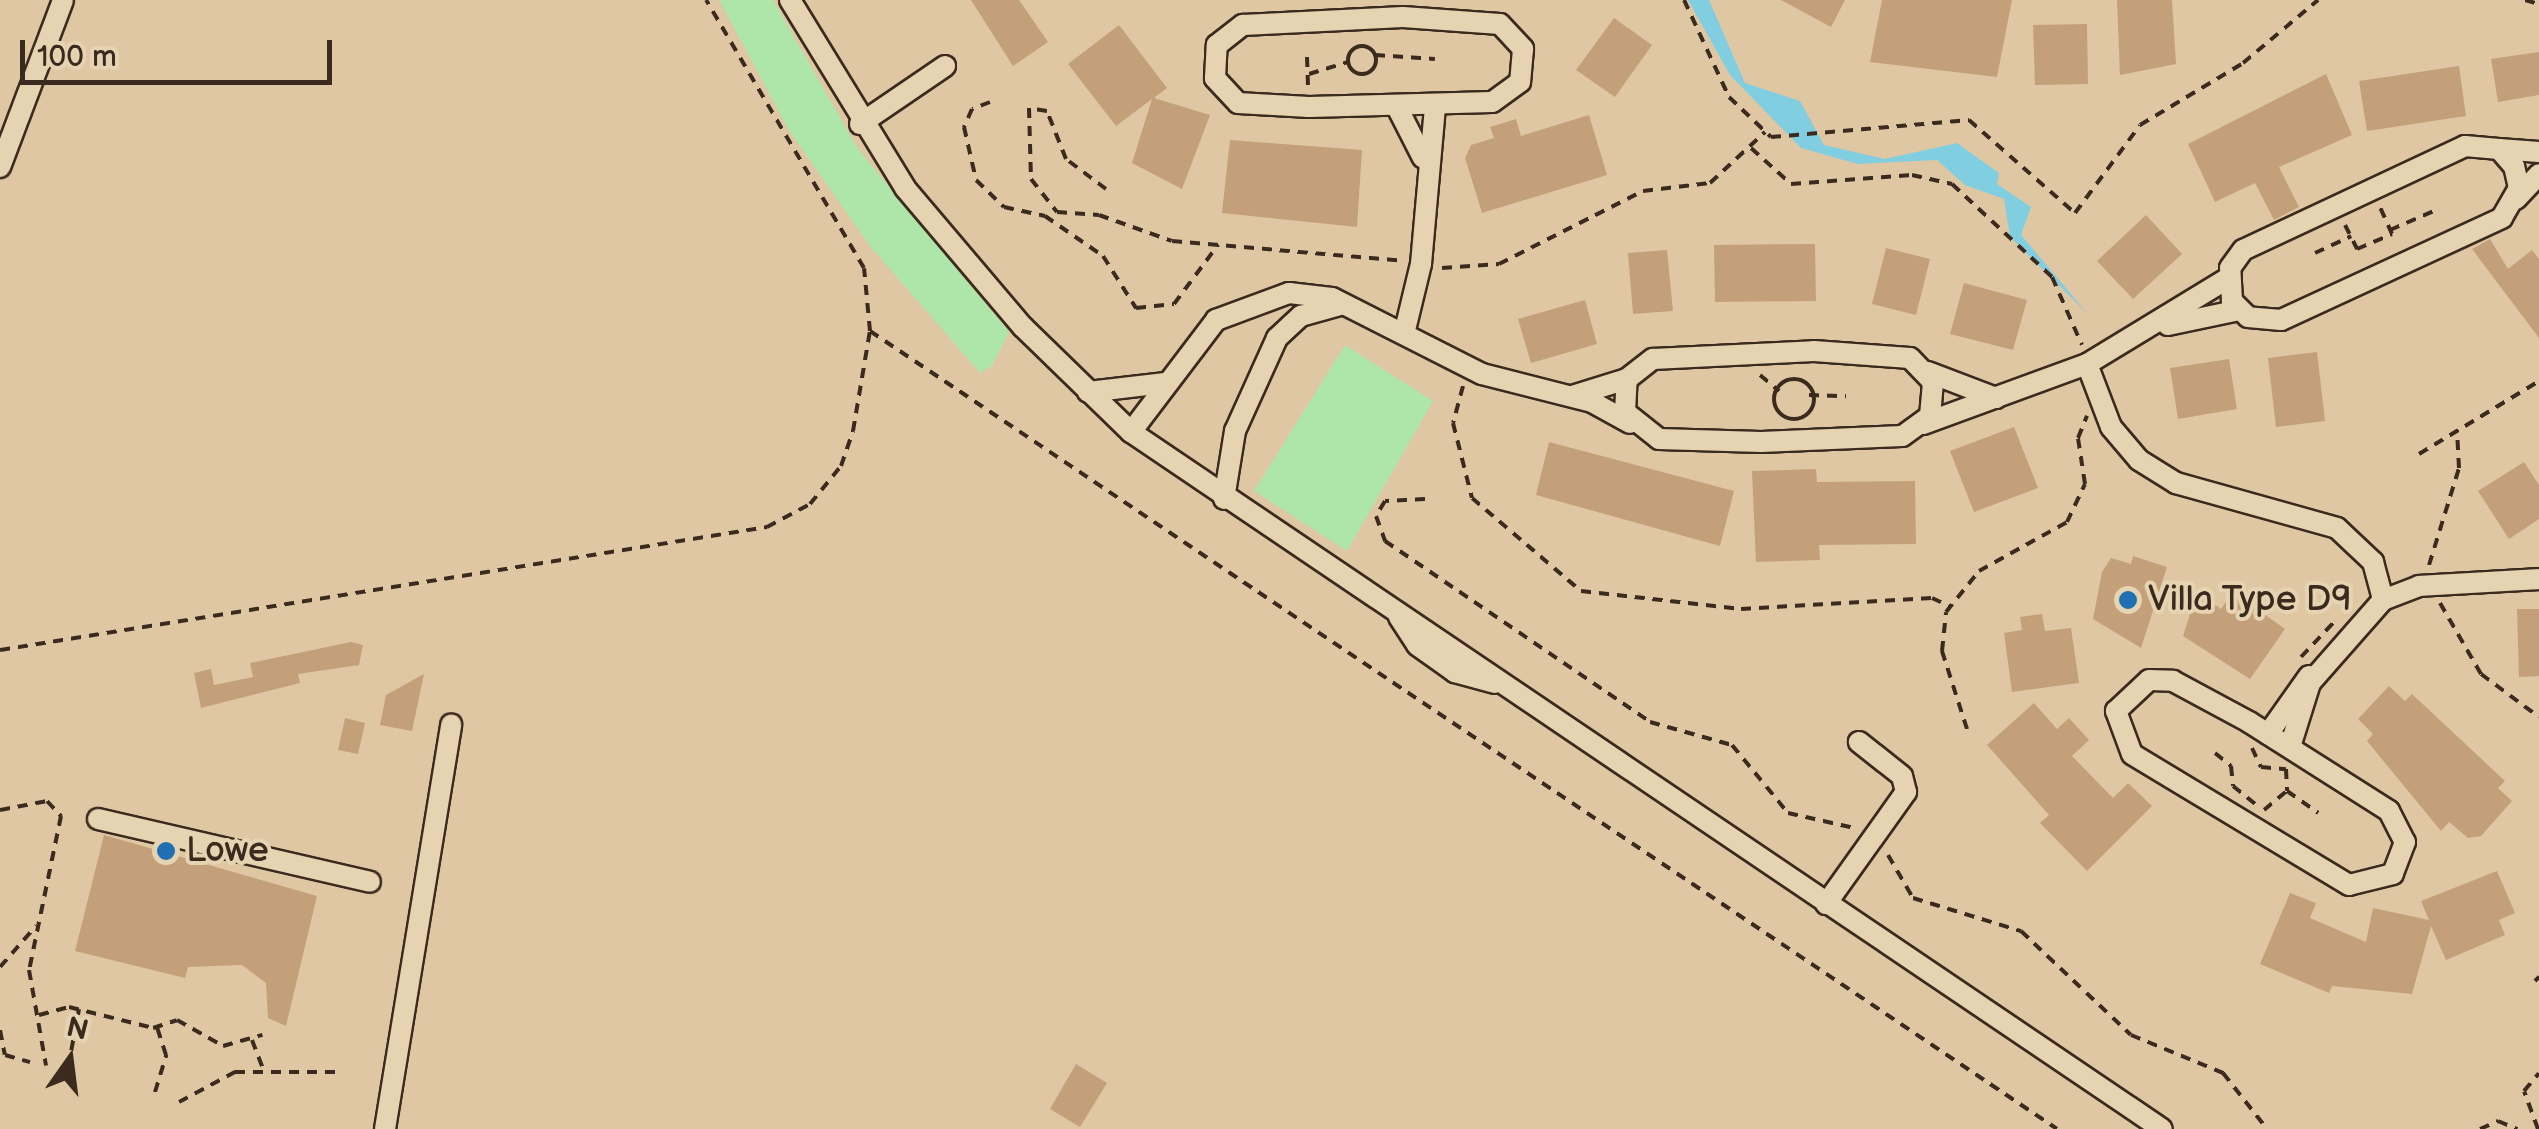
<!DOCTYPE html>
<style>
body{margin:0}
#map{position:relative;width:2539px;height:1129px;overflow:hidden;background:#dfc7a3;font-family:"Balsamiq Sans",sans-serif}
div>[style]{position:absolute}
.green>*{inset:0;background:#aee5a8}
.water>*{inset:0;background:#81cee0}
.building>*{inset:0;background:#c4a07a}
.path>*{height:4px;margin-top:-2px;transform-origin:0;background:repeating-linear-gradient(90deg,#3b2a1e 0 10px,transparent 0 18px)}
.path>.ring{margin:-2px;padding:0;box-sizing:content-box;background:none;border:4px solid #3b2a1e;border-radius:50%}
.roads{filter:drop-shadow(2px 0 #3b2a1e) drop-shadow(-2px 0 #3b2a1e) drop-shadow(0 2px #3b2a1e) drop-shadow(0 -2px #3b2a1e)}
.minor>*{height:20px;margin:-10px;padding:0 10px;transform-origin:10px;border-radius:10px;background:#e6d3b1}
.dots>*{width:28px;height:28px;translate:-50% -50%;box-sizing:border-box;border:5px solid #e6d3b1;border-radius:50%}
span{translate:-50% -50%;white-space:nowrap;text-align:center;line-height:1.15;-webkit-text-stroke:8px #e6d3b1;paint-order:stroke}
.poi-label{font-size:35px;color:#3b2a1e}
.left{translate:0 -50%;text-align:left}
.north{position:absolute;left:20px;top:1009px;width:100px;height:100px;-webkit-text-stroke:8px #e6d3b1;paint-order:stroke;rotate:14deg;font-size:28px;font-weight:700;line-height:40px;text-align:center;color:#3b2a1e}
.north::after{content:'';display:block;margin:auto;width:35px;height:45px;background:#3b2a1e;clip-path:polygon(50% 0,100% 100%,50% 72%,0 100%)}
.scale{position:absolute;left:20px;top:40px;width:312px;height:45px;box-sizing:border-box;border:5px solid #3b2a1e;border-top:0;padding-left:12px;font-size:30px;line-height:35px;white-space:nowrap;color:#3b2a1e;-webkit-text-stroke:8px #e6d3b1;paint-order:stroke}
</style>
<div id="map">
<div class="green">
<i style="clip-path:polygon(719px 0,773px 0,858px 149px,1009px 332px,992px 366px,980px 373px,870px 246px,790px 132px)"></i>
<i style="clip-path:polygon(1345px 345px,1433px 401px,1347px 551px,1254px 491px)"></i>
</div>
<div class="water">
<i style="clip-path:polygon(1688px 0,1709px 0,1745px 83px,1800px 101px,1824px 145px,1885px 159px,1957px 143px,1999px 173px,1997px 184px,2031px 207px,2021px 235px,2087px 313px,2010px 237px,2004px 199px,1965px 185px,1937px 160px,1858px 164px,1801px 148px,1730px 75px)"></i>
</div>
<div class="building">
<i style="clip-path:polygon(971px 0,1019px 0,1048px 42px,1013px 66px)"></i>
<i style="clip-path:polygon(1781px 0,1845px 0,1831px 27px)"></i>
<i style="clip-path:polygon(1882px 0,2012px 0,1997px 77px,1870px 62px)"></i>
<i style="clip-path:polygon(2117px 0,2172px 0,2176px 64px,2120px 75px)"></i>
<i style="clip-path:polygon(1614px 18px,1652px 45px,1615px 97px,1576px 70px)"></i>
<i style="clip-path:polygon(2087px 24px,2088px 84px,2035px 85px,2033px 25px)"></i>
<i style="clip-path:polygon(1119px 25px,1167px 88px,1154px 98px,1210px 115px,1182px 189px,1132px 163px,1152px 99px,1116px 126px,1068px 64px)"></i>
<i style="clip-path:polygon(2539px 52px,2539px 95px,2498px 102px,2491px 59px)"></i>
<i style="clip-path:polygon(2459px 66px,2466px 116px,2367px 131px,2359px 81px)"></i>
<i style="clip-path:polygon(2326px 74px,2352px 135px,2279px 167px,2299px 207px,2274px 220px,2255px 183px,2215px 202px,2188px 144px)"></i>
<i style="clip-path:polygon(1589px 115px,1607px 175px,1482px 213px,1465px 158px,1471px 145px,1494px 138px,1490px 127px,1516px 119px,1521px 136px)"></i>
<i style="clip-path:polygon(1230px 140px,1362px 150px,1357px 227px,1222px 213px)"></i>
<i style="clip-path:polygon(2146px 215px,2182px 254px,2133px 299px,2097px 261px)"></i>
<i style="clip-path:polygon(2490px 239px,2508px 269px,2532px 250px,2539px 259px,2539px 338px,2472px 249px)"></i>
<i style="clip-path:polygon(1815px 244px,1816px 301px,1715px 302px,1714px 245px)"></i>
<i style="clip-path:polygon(1886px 248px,1930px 259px,1916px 315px,1872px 304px)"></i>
<i style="clip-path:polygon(1667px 250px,1673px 311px,1633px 314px,1628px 253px)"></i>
<i style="clip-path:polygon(1964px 283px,2027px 300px,2013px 350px,1950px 334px)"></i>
<i style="clip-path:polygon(1585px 300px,1597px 344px,1531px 363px,1518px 319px)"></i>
<i style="clip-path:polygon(2317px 352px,2325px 421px,2276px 427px,2268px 358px)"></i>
<i style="clip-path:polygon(2229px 359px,2237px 409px,2178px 419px,2170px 368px)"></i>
<i style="clip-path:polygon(2014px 427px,2038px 488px,1974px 512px,1950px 451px)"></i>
<i style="clip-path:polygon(1549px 442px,1734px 491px,1720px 546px,1536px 495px)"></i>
<i style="clip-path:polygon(2524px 462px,2539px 485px,2539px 519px,2509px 539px,2478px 491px)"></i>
<i style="clip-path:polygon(1816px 469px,1817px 482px,1915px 481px,1916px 544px,1819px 545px,1820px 560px,1756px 562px,1752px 471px)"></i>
<i style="clip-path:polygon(2133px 556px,2167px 567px,2141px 648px,2093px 619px,2102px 572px,2111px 558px,2131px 564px)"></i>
<i style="clip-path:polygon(2197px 592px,2221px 609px,2233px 592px,2285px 629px,2250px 679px,2183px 636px)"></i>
<i style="clip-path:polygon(2517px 609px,2539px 609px,2539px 676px,2519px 677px)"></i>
<i style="clip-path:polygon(2042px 614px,2045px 631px,2071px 628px,2079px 683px,2012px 692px,2004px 633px,2022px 630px,2020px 617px)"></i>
<i style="clip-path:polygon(351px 642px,363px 645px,359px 665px,298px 674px,300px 683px,201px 708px,194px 673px,211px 669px,214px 685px,253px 677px,250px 663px)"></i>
<i style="clip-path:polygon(424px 674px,412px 731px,380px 725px,386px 695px)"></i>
<i style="clip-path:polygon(2389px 686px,2405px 701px,2412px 694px,2505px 781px,2498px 788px,2512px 801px,2481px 836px,2468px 838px,2449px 822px,2441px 831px,2367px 741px,2373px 734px,2358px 719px)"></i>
<i style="clip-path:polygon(2034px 703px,2057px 729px,2069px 718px,2089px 740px,2072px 756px,2113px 798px,2128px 783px,2152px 806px,2087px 871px,2040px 823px,2049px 815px,1987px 745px)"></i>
<i style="clip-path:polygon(345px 718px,365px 723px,358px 754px,338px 750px)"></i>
<i style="clip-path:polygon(104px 835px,317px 896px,286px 1026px,268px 1018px,266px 983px,242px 965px,188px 967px,185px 978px,75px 951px)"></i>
<i style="clip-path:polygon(2497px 871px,2515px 913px,2499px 920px,2505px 935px,2446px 960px,2431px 926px,2412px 994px,2332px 986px,2329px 993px,2260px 964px,2290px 893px,2316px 903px,2310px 918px,2366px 942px,2373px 908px,2429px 920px,2421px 901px)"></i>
<i style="clip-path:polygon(1076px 1064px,1107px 1083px,1080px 1127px,1050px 1109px)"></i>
</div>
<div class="path">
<i style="left:1684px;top:0;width:107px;rotate:65.1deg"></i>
<i style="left:1729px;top:97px;width:58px;rotate:43.6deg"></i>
<i style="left:1771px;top:137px;width:199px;rotate:-4.9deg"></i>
<i style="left:1969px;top:120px;width:141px;rotate:41.3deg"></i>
<i style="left:2075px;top:213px;width:109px;rotate:-53.5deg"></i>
<i style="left:2140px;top:125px;width:120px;rotate:-31deg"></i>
<i style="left:2243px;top:63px;width:98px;rotate:-40deg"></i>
<i style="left:2525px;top:0;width:15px;rotate:16deg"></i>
<i class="ring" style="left:1348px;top:46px;width:24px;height:24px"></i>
<i style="left:1375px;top:55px;width:60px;rotate:3.8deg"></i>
<i style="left:1307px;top:57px;width:31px;rotate:88deg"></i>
<i style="left:1309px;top:74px;width:41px;rotate:-17.1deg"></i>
<i style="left:990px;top:102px;width:19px;rotate:159deg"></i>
<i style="left:972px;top:109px;width:20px;rotate:114deg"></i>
<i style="left:964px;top:127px;width:54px;rotate:77.2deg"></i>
<i style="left:976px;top:180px;width:39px;rotate:44deg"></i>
<i style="left:1004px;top:207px;width:42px;rotate:12.4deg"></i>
<i style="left:1045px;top:216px;width:70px;rotate:34.6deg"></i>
<i style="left:1103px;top:256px;width:62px;rotate:57.6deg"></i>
<i style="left:1136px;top:308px;width:38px;rotate:-6deg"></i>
<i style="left:1174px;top:304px;width:74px;rotate:-53.3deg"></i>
<i style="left:1751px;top:148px;width:54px;rotate:42deg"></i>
<i style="left:1791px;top:184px;width:121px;rotate:-4.3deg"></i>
<i style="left:1912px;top:175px;width:41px;rotate:12.7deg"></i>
<i style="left:1952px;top:184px;width:137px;rotate:42.9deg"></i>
<i style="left:2052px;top:277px;width:74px;rotate:66.2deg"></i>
<i style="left:1106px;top:189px;width:50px;rotate:-143.1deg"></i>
<i style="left:1066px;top:159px;width:52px;rotate:-111.6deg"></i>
<i style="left:1047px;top:111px;width:18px;rotate:-171deg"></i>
<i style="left:1029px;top:108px;width:71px;rotate:88.4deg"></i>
<i style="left:1031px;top:179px;width:42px;rotate:51.8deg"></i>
<i style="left:1057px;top:212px;width:42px;rotate:4.1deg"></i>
<i style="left:1099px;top:215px;width:77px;rotate:19.6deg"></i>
<i style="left:1172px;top:241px;width:232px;rotate:4.9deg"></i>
<i style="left:2345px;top:225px;width:27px;rotate:63deg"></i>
<i style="left:2357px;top:249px;width:38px;rotate:-23deg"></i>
<i style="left:2392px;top:234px;width:30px;rotate:-114deg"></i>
<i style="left:2390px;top:230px;width:48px;rotate:-23.4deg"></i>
<i style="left:2315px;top:253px;width:40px;rotate:-25deg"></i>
<i style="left:1442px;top:268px;width:57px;rotate:-4deg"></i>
<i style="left:1499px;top:264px;width:161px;rotate:-26.9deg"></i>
<i style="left:1643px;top:191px;width:67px;rotate:-6.8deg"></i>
<i style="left:1710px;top:183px;width:75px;rotate:-42.8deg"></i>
<i style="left:870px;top:331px;width:1430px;rotate:33.91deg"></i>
<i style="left:1760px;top:375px;width:25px;rotate:40deg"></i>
<i class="ring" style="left:1774px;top:379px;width:36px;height:36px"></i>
<i style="left:1463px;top:386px;width:38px;rotate:105deg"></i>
<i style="left:1453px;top:423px;width:77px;rotate:75.8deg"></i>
<i style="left:1472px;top:498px;width:143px;rotate:40.5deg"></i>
<i style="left:1581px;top:591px;width:161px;rotate:6.4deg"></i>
<i style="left:1741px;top:609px;width:191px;rotate:-3.3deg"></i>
<i style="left:1932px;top:598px;width:19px;rotate:25deg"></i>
<i style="left:1809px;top:395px;width:37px;rotate:2deg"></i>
<i style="left:2419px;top:454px;width:140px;rotate:-31.3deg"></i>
<i style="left:1425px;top:499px;width:40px;rotate:177.1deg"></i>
<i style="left:1385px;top:501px;width:17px;rotate:121deg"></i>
<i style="left:1376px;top:516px;width:27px;rotate:70deg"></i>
<i style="left:1385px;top:541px;width:321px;rotate:34.3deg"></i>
<i style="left:1650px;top:722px;width:85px;rotate:15.7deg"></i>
<i style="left:1732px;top:745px;width:88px;rotate:50.5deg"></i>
<i style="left:1788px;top:813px;width:68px;rotate:12.8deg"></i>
<i style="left:2429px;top:565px;width:102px;rotate:-72.8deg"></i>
<i style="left:2459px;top:468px;width:34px;rotate:-93deg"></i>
<i style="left:2440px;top:603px;width:82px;rotate:60deg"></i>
<i style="left:2481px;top:674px;width:72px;rotate:36.6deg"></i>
<i style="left:0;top:650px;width:777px;rotate:-9.11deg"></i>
<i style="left:767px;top:527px;width:49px;rotate:-28.1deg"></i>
<i style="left:810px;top:504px;width:49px;rotate:-50.8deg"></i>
<i style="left:841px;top:466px;width:37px;rotate:-71deg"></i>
<i style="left:853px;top:431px;width:101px;rotate:-80.4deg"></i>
<i style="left:870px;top:331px;width:63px;rotate:-95.4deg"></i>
<i style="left:864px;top:268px;width:311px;rotate:-120.5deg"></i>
<i style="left:2301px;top:657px;width:51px;rotate:-46.6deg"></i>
<i style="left:1967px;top:729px;width:82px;rotate:-107.8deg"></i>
<i style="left:1942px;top:651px;width:39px;rotate:-84deg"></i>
<i style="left:1946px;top:612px;width:53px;rotate:-51.2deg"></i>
<i style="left:1979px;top:571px;width:101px;rotate:-29.1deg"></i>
<i style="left:2067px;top:522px;width:42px;rotate:-64.7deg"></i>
<i style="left:2085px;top:484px;width:47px;rotate:-98.7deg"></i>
<i style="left:2078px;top:438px;width:24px;rotate:-68deg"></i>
<i style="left:2252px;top:748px;width:21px;rotate:65deg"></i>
<i style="left:2261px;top:767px;width:25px;rotate:5deg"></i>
<i style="left:2286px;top:769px;width:22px;rotate:87deg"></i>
<i style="left:2215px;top:753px;width:21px;rotate:39deg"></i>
<i style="left:2231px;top:766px;width:20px;rotate:84deg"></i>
<i style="left:2233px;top:786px;width:33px;rotate:39deg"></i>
<i style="left:0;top:810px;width:48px;rotate:-10.8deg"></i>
<i style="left:47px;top:801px;width:21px;rotate:47deg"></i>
<i style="left:61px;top:816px;width:157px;rotate:101.7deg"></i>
<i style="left:29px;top:970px;width:97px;rotate:79.9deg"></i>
<i style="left:2264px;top:810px;width:30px;rotate:-40deg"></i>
<i style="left:2287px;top:791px;width:38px;rotate:35deg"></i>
<i style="left:1888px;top:855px;width:50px;rotate:59.8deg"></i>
<i style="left:1913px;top:898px;width:113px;rotate:17deg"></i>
<i style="left:2021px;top:931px;width:151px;rotate:43.4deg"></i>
<i style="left:2131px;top:1035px;width:100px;rotate:22.4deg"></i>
<i style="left:2223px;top:1073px;width:71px;rotate:51.8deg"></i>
<i style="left:0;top:967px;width:55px;rotate:-48.7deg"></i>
<i style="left:2535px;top:981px;width:6px;rotate:-45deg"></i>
<i style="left:39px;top:1015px;width:31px;rotate:-15deg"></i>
<i style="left:69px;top:1007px;width:87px;rotate:14deg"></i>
<i style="left:153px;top:1028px;width:25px;rotate:-18deg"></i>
<i style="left:177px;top:1020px;width:53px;rotate:29.5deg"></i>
<i style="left:223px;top:1046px;width:41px;rotate:-15.8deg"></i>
<i style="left:0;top:1030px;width:25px;rotate:79deg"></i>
<i style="left:5px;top:1055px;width:26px;rotate:16deg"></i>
<i style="left:252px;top:1040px;width:31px;rotate:69deg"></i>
<i style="left:68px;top:1068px;width:60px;rotate:-79.4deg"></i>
<i style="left:155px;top:1092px;width:39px;rotate:-73deg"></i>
<i style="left:166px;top:1055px;width:29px;rotate:-108deg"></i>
<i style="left:179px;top:1102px;width:64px;rotate:-28.2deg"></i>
<i style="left:235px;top:1072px;width:101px"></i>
<i style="left:2480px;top:1129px;width:20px;rotate:-24deg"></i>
<i style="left:2498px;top:1121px;width:21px;rotate:23deg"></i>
<i style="left:2538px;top:1129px;width:40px;rotate:-110.2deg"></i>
<i style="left:2524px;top:1091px;width:23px;rotate:-50deg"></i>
</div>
<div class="roads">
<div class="minor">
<i style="left:790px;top:0;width:220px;rotate:58.5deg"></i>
<i style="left:905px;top:188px;width:182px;rotate:49.7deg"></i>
<i style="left:1023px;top:327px;width:151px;rotate:44.2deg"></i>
<i style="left:1131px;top:432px;width:1244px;rotate:34.06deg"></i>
<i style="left:1403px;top:17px;width:97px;rotate:4.1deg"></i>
<i style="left:1500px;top:24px;width:34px;rotate:47deg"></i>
<i style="left:1523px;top:49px;width:33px;rotate:95deg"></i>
<i style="left:1520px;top:82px;width:34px;rotate:144deg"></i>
<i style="left:1492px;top:102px;width:183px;rotate:178.4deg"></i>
<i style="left:1309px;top:107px;width:71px;rotate:-176.8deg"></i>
<i style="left:1238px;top:103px;width:34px;rotate:-133deg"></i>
<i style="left:1215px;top:78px;width:33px;rotate:-87deg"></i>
<i style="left:1217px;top:45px;width:33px;rotate:-38deg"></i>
<i style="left:1243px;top:25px;width:160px;rotate:-2.9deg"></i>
<i style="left:1397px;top:107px;width:57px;rotate:63deg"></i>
<i style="left:860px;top:124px;width:103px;rotate:-34.3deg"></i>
<i style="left:2465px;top:146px;width:34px;rotate:5deg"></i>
<i style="left:2499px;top:149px;width:23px;rotate:49deg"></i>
<i style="left:2514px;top:166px;width:23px;rotate:77deg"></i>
<i style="left:2519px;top:188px;width:34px;rotate:120deg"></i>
<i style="left:2502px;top:218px;width:243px;rotate:155.2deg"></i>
<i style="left:2281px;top:320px;width:33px;rotate:-175deg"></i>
<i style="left:2248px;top:317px;width:23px;rotate:-135deg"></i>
<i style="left:2232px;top:301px;width:33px;rotate:-93deg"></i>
<i style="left:2230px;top:268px;width:22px;rotate:-54deg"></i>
<i style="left:2243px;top:250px;width:245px;rotate:-25.1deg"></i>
<i style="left:2499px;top:149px;width:40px;rotate:4.3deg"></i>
<i style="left:0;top:167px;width:178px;rotate:-69.3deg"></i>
<i style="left:2516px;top:199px;width:34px;rotate:-47deg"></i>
<i style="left:2168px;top:325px;width:73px;rotate:-11.9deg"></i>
<i style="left:1405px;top:330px;width:68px;rotate:-76.4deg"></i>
<i style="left:1421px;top:264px;width:159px;rotate:-84.9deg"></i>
<i style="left:1814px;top:351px;width:96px;rotate:4.2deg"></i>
<i style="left:1910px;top:358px;width:33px;rotate:46deg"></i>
<i style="left:1933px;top:382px;width:34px;rotate:95deg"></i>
<i style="left:1930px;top:416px;width:34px;rotate:144deg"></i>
<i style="left:1902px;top:436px;width:141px;rotate:177.6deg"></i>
<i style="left:1761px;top:442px;width:102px;rotate:-178.3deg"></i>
<i style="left:1659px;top:439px;width:43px;rotate:-141.5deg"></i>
<i style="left:1625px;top:412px;width:33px;rotate:-87deg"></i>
<i style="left:1627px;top:379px;width:33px;rotate:-38deg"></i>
<i style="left:1653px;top:359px;width:161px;rotate:-2.8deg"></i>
<i style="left:2087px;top:364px;width:67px;rotate:69.1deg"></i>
<i style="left:2111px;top:427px;width:43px;rotate:49.7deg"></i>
<i style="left:2139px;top:460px;width:44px;rotate:31.9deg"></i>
<i style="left:2176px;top:483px;width:167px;rotate:15.6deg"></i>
<i style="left:2337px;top:528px;width:50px;rotate:43.4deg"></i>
<i style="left:2373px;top:562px;width:39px;rotate:75deg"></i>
<i style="left:1928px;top:372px;width:73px;rotate:20.9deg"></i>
<i style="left:1088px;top:392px;width:78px;rotate:-6.7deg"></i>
<i style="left:1572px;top:396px;width:58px;rotate:-17.2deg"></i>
<i style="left:1923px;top:424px;width:175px;rotate:-20.1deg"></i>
<i style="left:2087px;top:364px;width:164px;rotate:-31.3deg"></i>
<i style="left:1131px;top:432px;width:141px;rotate:-52.8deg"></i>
<i style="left:1216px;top:320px;width:78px;rotate:-20.3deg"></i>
<i style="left:1289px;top:293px;width:43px;rotate:6.6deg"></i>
<i style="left:1332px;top:298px;width:168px;rotate:26.9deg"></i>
<i style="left:1482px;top:374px;width:114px;rotate:14.3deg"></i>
<i style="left:1592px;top:402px;width:43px;rotate:28.9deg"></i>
<i style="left:1224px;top:499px;width:69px;rotate:-80.8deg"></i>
<i style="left:1235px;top:431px;width:102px;rotate:-65.7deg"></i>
<i style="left:1277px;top:338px;width:33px;rotate:-43deg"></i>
<i style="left:1301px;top:316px;width:41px;rotate:-15.8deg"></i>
<i style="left:1399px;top:617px;width:33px;rotate:57deg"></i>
<i style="left:1417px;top:645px;width:47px;rotate:35.4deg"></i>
<i style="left:1455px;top:672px;width:41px;rotate:15.4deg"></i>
<i style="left:2149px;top:680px;width:24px;rotate:2deg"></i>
<i style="left:2173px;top:681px;width:86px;rotate:28.3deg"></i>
<i style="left:2249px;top:722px;width:166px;rotate:32.4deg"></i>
<i style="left:2389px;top:811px;width:35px;rotate:63deg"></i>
<i style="left:2405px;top:842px;width:34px;rotate:111deg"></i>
<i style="left:2393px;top:874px;width:45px;rotate:166deg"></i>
<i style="left:2349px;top:885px;width:253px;rotate:-148.9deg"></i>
<i style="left:2132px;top:754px;width:46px;rotate:-110.4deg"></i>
<i style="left:2116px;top:711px;width:45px;rotate:-43.2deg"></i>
<i style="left:2268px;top:734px;width:71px;rotate:-54.7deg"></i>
<i style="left:2290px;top:747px;width:67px;rotate:-72.6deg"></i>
<i style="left:2310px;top:683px;width:111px;rotate:-48.7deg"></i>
<i style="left:2383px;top:600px;width:39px;rotate:-21deg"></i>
<i style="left:2419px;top:586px;width:120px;rotate:-3.3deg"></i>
<i style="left:98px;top:819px;width:279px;rotate:13deg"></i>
<i style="left:1826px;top:904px;width:138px;rotate:-54.5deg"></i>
<i style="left:1906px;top:792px;width:16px;rotate:-104deg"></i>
<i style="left:1902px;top:776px;width:55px;rotate:-141.7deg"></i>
<i style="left:385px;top:1129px;width:410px;rotate:-80.7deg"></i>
</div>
</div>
<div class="dots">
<i style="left:2128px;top:600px;background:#1f6fb2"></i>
<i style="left:166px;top:851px;background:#1f6fb2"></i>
</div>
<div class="poi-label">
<span class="left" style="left:2148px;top:600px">Villa Type D9</span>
<span class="left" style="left:186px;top:851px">Lowe</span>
</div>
<div class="north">N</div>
<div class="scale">100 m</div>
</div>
